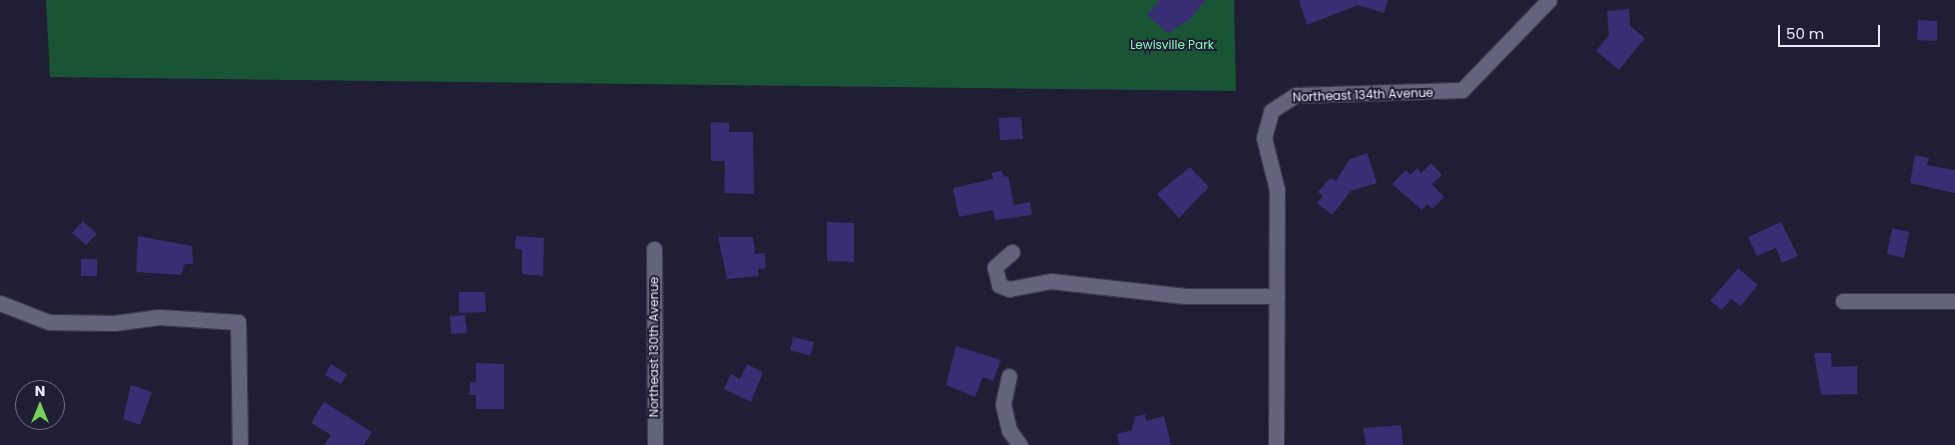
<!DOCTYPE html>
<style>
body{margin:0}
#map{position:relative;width:1955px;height:445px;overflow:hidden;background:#1f1e35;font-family:Poppins,sans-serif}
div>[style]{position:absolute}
.green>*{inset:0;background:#195535}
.building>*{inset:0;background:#372e73}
.roads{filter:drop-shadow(1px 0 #3a394d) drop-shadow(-1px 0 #3a394d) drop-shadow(0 1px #3a394d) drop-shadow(0 -1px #3a394d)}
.minor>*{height:15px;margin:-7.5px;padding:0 7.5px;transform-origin:7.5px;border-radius:7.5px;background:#63637e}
span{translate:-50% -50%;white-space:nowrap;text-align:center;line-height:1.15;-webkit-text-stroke:4px #1f1e35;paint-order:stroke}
.park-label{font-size:12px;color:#87fab6}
.street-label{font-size:12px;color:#eaeafa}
.north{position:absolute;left:15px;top:380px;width:50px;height:50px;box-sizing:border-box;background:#1f1e35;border:1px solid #707084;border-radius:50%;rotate:0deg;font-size:14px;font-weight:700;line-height:20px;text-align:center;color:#eaeafa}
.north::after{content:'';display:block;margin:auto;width:18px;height:22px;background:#76d25a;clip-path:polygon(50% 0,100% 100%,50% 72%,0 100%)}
.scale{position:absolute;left:1778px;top:25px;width:102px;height:22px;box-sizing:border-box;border:2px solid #eaeafa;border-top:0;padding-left:6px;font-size:15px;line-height:18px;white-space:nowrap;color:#eaeafa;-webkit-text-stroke:4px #1f1e35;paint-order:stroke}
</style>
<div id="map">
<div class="green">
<i style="clip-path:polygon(46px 0,1234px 0,1236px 91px,50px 77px)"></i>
</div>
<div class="building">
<i style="clip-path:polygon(1160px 0,1206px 0,1189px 20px,1168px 33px,1147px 15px)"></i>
<i style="clip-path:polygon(1299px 0,1388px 0,1384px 13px,1358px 5px,1307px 25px)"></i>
<i style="clip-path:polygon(1629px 9px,1630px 26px,1645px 38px,1619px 70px,1596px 51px,1609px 35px,1607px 11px)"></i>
<i style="clip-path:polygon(1918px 20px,1937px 21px,1937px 41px,1917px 40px)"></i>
<i style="clip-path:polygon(1021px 117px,1023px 139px,1000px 140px,999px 118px)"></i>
<i style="clip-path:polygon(711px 122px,729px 123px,729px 132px,753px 132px,754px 194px,724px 193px,725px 161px,711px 161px)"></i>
<i style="clip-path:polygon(1367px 153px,1377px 183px,1351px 191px,1332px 215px,1317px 203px,1323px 196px,1318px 192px,1330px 178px,1336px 181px,1350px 159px)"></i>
<i style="clip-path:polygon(1915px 155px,1929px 158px,1927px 165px,1955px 170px,1955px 193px,1910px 183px)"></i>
<i style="clip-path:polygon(1431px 163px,1442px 175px,1432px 184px,1444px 197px,1432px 209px,1427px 204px,1422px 210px,1392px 184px,1406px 170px,1410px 175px,1417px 168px,1421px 173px)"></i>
<i style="clip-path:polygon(1190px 167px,1209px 187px,1179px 218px,1157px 194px)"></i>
<i style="clip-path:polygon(1002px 171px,1004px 177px,1008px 176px,1014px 205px,1030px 202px,1032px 215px,995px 220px,993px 210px,959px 217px,953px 188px,993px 179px,992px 173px)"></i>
<i style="clip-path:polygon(83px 221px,97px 234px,86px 245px,72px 233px)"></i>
<i style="clip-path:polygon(827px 222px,854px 223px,854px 262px,827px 261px)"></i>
<i style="clip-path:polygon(1781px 222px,1798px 256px,1782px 263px,1776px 248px,1757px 256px,1748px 237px)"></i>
<i style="clip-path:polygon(1892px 228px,1909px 232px,1904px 258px,1887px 254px)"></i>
<i style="clip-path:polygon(138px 236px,192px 246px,193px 264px,185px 264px,181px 275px,136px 272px)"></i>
<i style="clip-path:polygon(516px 236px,544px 238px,543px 276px,522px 274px,522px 249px,515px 249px)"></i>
<i style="clip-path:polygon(718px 237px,753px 237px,755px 254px,765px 253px,766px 268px,758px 269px,759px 276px,727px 279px)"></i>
<i style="clip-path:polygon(81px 259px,97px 259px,97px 276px,81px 276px)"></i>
<i style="clip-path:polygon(1738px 268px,1758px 285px,1741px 306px,1731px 299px,1722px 310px,1710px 301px)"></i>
<i style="clip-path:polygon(459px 292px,485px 292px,486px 312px,459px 313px)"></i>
<i style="clip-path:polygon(465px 315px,467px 333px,451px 334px,450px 316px)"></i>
<i style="clip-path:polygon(793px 337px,814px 342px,810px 356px,790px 350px)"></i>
<i style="clip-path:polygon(956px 346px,1001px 360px,993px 381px,983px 377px,975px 397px,946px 385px)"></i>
<i style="clip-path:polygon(1814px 353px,1831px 353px,1832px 367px,1857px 366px,1857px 394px,1821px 395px)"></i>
<i style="clip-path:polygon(476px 363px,504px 364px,504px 409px,476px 409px,476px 395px,469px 395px,470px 382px,476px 382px)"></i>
<i style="clip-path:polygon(331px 364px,347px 374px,341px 384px,325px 375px)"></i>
<i style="clip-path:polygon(747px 364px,763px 372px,751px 402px,724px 389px,731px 374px,740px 379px)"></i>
<i style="clip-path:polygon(131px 385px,152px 392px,140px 425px,123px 419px)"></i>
<i style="clip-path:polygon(324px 402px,372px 432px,364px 445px,324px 445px,331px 435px,311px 423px)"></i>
<i style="clip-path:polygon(1145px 414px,1146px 421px,1164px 416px,1171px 445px,1119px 445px,1117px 434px,1132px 430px,1135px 417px)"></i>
<i style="clip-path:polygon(1401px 425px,1403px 445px,1366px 445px,1363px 428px)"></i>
</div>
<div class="roads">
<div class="minor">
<i style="left:654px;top:249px;width:196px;rotate:89.7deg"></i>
<i style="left:1012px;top:252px;width:23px;rotate:139deg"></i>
<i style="left:995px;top:267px;width:18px;rotate:77deg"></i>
<i style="left:999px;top:285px;width:11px;rotate:22deg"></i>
<i style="left:1009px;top:289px;width:43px;rotate:-10.8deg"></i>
<i style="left:1051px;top:281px;width:135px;rotate:6.4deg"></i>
<i style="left:1185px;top:296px;width:92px"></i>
<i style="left:1843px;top:301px;width:112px"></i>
<i style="left:0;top:303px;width:53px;rotate:21.2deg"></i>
<i style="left:49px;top:322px;width:65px;rotate:0.9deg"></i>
<i style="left:114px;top:323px;width:45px;rotate:-7.6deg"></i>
<i style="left:159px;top:317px;width:79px;rotate:3.6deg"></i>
<i style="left:238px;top:322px;width:123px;rotate:89.1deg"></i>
<i style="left:1009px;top:376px;width:29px;rotate:102deg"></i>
<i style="left:1003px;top:404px;width:27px;rotate:77deg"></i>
<i style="left:1009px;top:430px;width:19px;rotate:54deg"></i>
<i style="left:1276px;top:445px;width:255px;rotate:-89.8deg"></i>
<i style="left:1277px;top:190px;width:54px;rotate:-104deg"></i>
<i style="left:1264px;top:138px;width:28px;rotate:-75deg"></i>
<i style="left:1271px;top:111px;width:30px;rotate:-33deg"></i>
<i style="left:1296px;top:95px;width:166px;rotate:-1.7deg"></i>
<i style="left:1462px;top:90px;width:125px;rotate:-46deg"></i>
</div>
</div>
<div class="park-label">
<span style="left:1172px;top:45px">Lewisville Park</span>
</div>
<div class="street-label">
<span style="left:1363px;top:95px;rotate:-2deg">Northeast 134th Avenue</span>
<span style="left:654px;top:347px;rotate:-90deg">Northeast 130th Avenue</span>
</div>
<div class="north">N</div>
<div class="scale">50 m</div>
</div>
